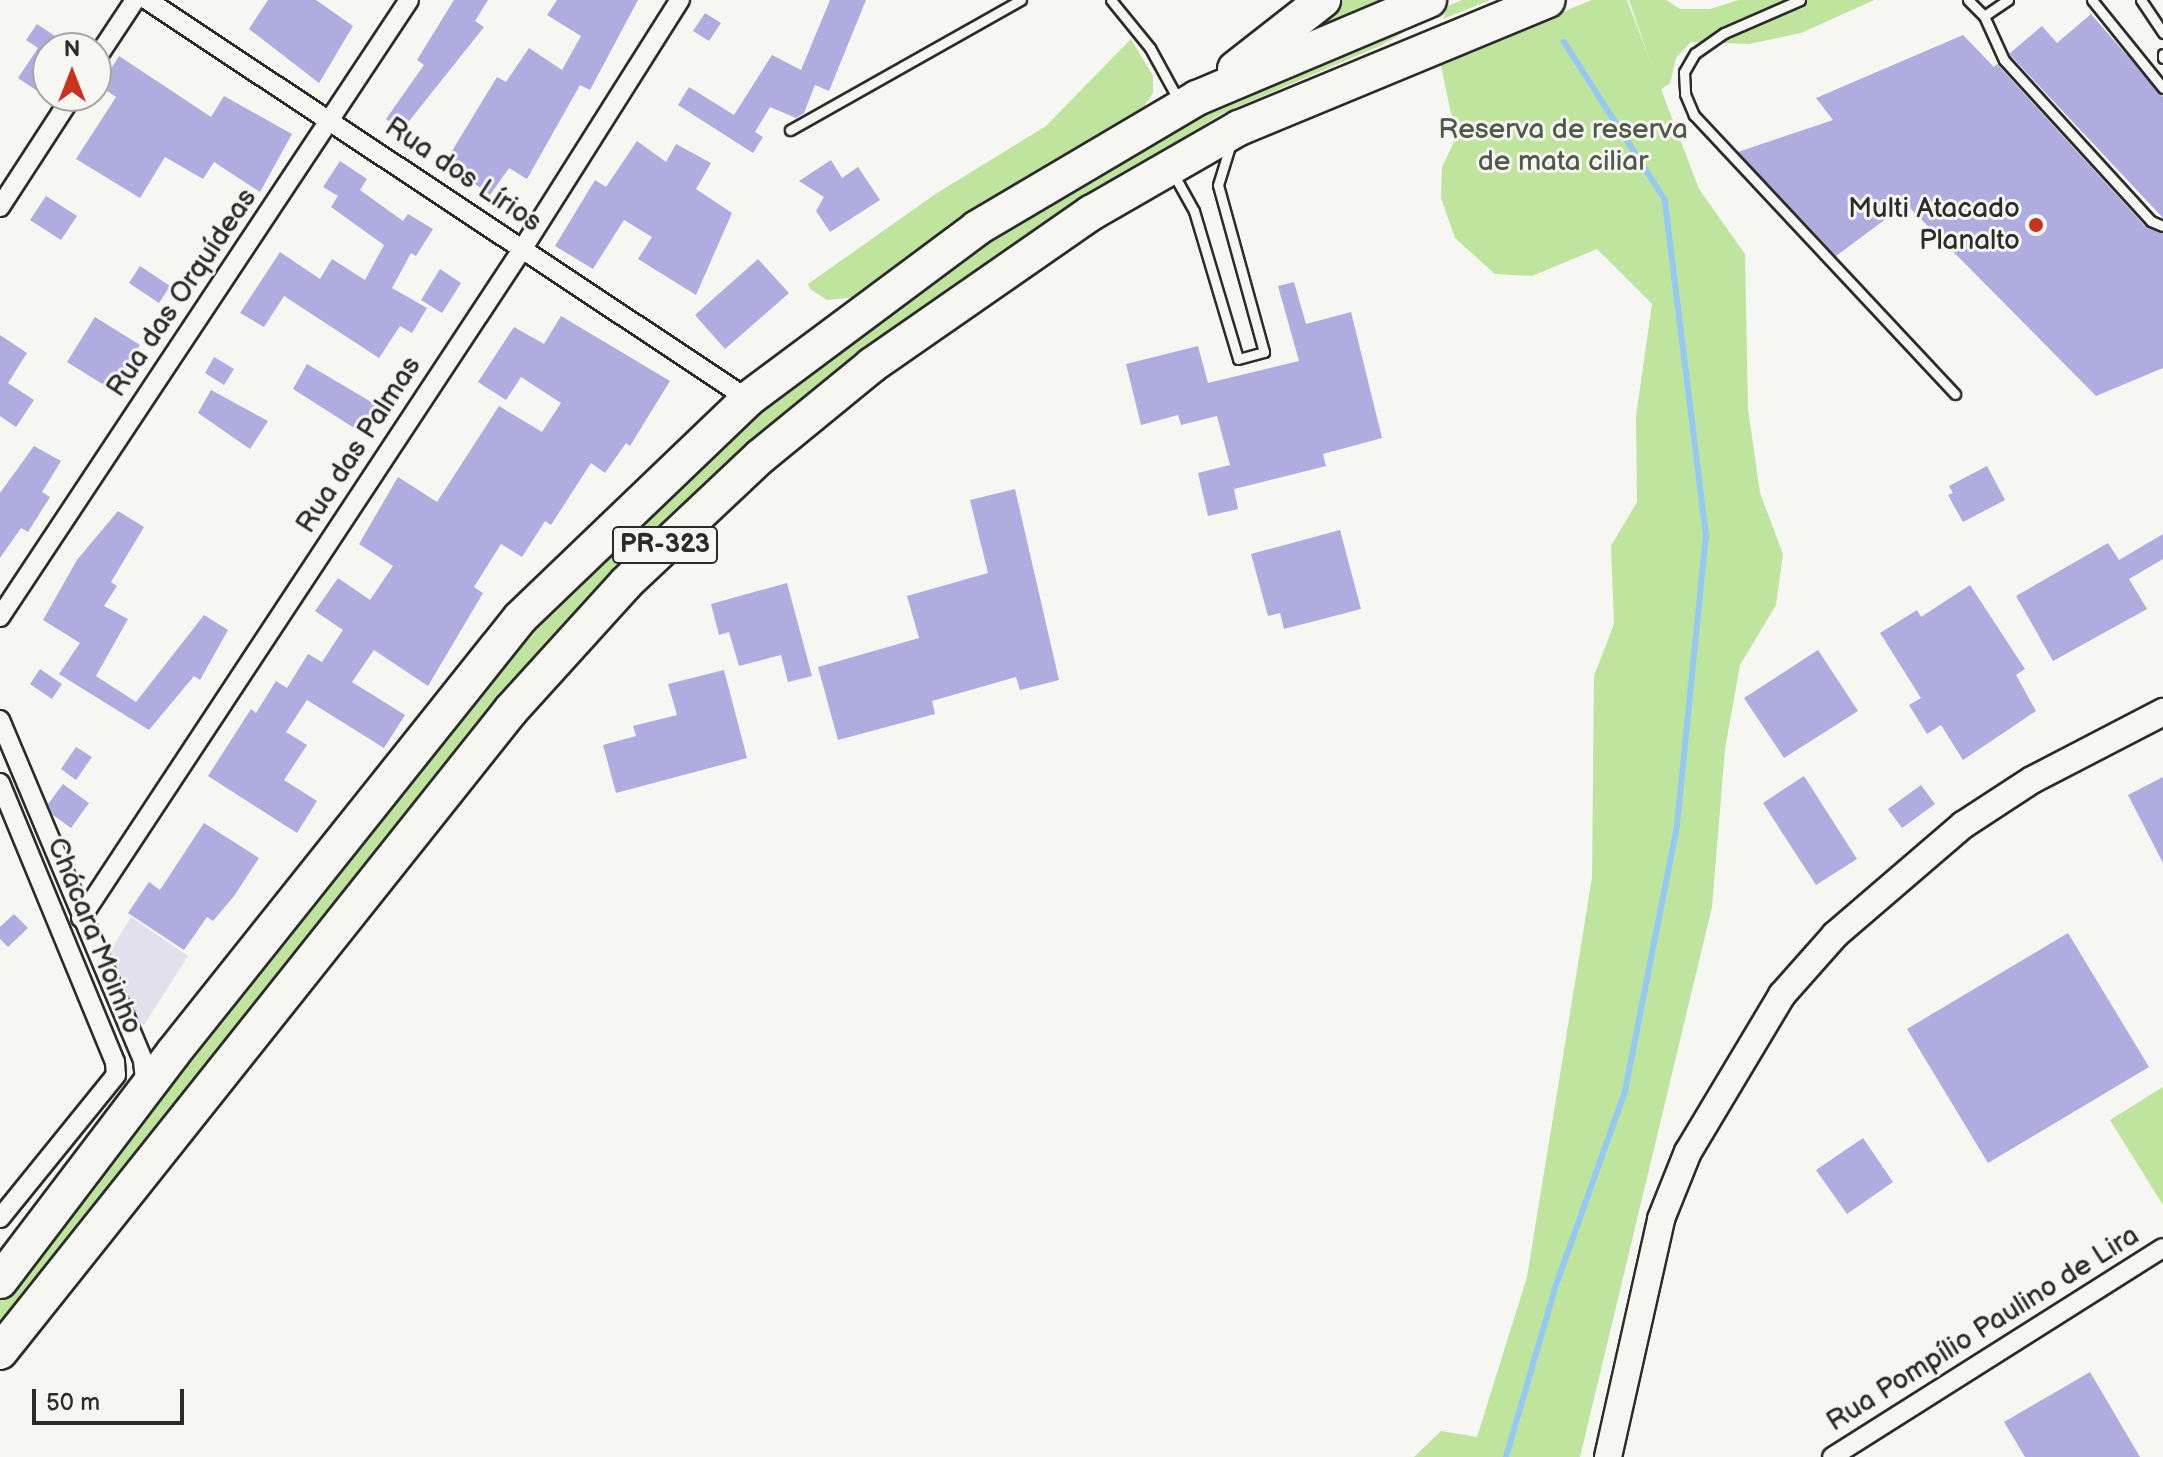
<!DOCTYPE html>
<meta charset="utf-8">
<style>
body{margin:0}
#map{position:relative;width:2163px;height:1457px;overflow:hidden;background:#f6f6f2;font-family:"Balsamiq Sans",sans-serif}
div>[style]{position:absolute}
.built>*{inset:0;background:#e1e0ec}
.green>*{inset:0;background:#bfe49e}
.stream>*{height:6px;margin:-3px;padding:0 3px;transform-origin:3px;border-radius:3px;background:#95c9f3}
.building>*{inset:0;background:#afaddf}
.roads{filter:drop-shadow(2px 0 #2b2b2b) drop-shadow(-2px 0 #2b2b2b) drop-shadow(0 2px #2b2b2b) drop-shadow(0 -2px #2b2b2b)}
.lane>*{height:9px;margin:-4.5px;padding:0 4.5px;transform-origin:4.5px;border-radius:4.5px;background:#f6f6f2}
.street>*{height:18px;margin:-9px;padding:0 9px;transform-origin:9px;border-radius:9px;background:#f6f6f2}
.secondary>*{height:26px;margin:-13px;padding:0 13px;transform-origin:13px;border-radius:13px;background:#f6f6f2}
.highway>*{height:34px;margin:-17px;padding:0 17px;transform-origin:17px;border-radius:17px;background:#f6f6f2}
.dots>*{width:22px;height:22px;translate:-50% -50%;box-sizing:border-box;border:4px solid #f6f6f2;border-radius:50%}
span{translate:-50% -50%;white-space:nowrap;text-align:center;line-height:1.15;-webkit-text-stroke:6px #f6f6f2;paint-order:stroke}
.shield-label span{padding:2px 6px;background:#f6f6f2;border:2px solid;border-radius:6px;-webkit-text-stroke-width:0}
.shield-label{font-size:26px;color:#2b2b2b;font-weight:700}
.park-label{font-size:28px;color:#505948}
.street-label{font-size:28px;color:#2b2b2b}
.poi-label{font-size:28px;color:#2b2b2b}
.right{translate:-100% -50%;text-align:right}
.north{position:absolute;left:32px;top:32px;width:80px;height:80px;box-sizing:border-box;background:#f6f6f2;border:2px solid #a5a5a2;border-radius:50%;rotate:0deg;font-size:22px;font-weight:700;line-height:32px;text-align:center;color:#2b2b2b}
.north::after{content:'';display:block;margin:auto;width:28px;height:36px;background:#c8321e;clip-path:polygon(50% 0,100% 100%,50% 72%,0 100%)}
.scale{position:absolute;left:32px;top:1389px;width:152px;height:36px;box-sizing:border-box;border:4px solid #2b2b2b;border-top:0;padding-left:10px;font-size:24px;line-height:28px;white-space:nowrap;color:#2b2b2b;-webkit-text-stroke:6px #f6f6f2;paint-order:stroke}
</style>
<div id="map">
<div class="built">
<i style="clip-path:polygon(131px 917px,188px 956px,144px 1025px,134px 1018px,105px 960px)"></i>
</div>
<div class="green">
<i style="clip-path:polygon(1344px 0,1406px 0,1269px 59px,1328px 10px)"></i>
<i style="clip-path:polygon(1462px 0,1490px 0,1443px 19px,1448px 6px)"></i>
<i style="clip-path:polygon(1592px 0,1627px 0,1699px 189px,1745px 254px,1748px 409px,1760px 493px,1783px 554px,1776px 605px,1740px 665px,1725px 749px,1712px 907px,1580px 1457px,1414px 1457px,1441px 1431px,1477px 1437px,1527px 1277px,1592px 878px,1594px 676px,1614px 624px,1611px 546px,1637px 502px,1636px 416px,1652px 304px,1597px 249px,1532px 276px,1495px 274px,1455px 238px,1441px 198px,1442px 167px,1456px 138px,1440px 61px)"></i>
<i style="clip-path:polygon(1629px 0,1666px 0,1680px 9px,1710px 9px,1739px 0,1874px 0,1801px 33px,1749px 44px,1691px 42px,1676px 58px,1670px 83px,1660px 90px)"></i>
<i style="clip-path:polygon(1412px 18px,1401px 34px,1382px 45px,1221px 114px,1068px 211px,720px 472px,574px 615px,499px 703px,0 1323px,0 1299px,39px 1246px,481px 692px,562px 598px,710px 457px,798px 378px,978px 243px,1162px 132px)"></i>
<i style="clip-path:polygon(1131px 39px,1153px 76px,1153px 93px,1142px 110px,994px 201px,857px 297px,827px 300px,810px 289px,808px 284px,937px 193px,1046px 126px)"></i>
<i style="clip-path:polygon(2163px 1087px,2163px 1205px,2110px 1120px)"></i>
</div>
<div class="stream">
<i style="left:1506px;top:1457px;width:176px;rotate:-73.8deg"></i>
<i style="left:1555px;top:1288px;width:209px;rotate:-70.4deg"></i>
<i style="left:1625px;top:1091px;width:271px;rotate:-78.9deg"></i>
<i style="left:1677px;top:825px;width:290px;rotate:-84.3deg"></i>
<i style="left:1706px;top:536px;width:338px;rotate:-97deg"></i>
<i style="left:1665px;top:200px;width:188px;rotate:-122.6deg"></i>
</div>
<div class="building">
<i style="clip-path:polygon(268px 0,316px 0,353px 26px,319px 83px,249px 29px)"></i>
<i style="clip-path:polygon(454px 0,488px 0,475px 21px,484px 27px,402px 130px,386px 119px,424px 65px,417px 60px)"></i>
<i style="clip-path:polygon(557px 0,638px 0,590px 90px,580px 85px,527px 179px,509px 168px,490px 195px,464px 176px,460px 182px,441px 169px,497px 77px,506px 82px,529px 48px,562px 70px,581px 36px,547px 15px)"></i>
<i style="clip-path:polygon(830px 0,866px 0,829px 91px,815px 85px,804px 113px,796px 118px,770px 107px,755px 132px,763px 137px,753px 153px,678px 105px,689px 87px,734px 115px,772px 55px,801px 70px)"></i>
<i style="clip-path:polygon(705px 13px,721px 23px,709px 41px,693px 31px)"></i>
<i style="clip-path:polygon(2091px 14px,2163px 97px,2163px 218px,2009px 54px,2042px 26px,2057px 43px)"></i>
<i style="clip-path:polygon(37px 24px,73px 48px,48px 48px,48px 98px,18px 78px,38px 48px,26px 40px)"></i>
<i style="clip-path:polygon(1963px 35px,1994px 67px,1997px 64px,2145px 226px,2163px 233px,2163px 368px,2096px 396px,1906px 204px,1836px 256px,1738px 152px,1833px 120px,1816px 98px)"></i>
<i style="clip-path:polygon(119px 56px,211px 117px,224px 96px,292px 134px,260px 192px,214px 162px,203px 179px,165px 157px,140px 198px,76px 159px,116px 97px,100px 86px)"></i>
<i style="clip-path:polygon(637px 141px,666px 162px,676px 144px,711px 163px,696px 189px,732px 213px,696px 295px,638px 259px,652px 237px,624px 220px,593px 269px,555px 246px,595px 180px,606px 187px)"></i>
<i style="clip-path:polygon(831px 160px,842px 178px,858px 167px,880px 200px,830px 232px,816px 211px,824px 197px,799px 181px)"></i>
<i style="clip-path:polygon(340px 161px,367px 179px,360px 190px,403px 221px,408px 214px,433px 229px,416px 256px,411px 253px,392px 288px,427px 308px,412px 333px,400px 326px,379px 358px,284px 296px,264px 327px,240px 313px,280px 252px,320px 279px,332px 259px,365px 280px,384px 245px,331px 207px,338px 196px,323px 187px)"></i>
<i style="clip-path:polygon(46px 196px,77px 216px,61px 240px,30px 220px)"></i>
<i style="clip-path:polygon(758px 259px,789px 293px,725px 349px,695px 315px)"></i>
<i style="clip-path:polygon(140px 266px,170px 286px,159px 303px,129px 283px)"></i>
<i style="clip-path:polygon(440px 269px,461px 283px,442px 313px,421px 300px)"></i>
<i style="clip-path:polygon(1294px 282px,1306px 324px,1351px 312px,1382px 438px,1323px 454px,1326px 466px,1234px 489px,1238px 509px,1208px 516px,1198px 473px,1230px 465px,1217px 416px,1181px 425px,1178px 415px,1141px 425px,1126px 364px,1198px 346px,1208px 383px,1299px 361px,1278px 286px)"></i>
<i style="clip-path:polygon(561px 316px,670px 381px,630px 446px,626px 443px,605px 473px,591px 463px,551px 525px,545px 521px,522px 557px,501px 544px,474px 587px,483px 593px,428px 686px,374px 650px,352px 682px,405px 715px,384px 748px,307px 700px,286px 732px,307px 745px,284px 780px,317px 801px,297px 833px,208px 776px,251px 709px,256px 713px,276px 681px,287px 688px,308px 654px,322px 662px,343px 630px,315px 611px,338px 578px,370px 600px,393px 566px,359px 544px,398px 477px,437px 502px,499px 406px,542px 432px,561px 403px,521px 377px,506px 400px,478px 382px,514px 327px,544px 344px)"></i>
<i style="clip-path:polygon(95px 317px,140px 345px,112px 390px,67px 362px)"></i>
<i style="clip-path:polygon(0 335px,27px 353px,8px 383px,34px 400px,16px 427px,0 416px)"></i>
<i style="clip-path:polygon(214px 357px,234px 369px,224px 385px,205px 373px)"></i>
<i style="clip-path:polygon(307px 364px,378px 406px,362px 433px,293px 389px)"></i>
<i style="clip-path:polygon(211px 390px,268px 421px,250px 449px,198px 413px)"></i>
<i style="clip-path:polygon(34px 446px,61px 461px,42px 492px,50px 497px,28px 532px,21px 528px,0 558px,0 493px)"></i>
<i style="clip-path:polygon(1987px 466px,2005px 500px,1963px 522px,1948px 495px,1953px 493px,1949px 486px)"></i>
<i style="clip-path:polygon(1015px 489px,1059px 680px,1020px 690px,1016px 677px,932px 701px,935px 714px,838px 740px,818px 667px,919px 638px,907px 596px,988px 573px,970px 500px)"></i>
<i style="clip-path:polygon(118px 511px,144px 527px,111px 582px,117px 586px,104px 606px,128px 619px,96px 676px,136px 702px,204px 615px,228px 630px,200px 680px,194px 676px,149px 730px,59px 674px,80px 643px,43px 620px,77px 560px)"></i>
<i style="clip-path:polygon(1340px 530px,1361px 609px,1284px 629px,1280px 613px,1268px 616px,1251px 554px)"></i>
<i style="clip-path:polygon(2163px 534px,2163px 559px,2129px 579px,2147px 609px,2053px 661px,2016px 596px,2108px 543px,2119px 560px)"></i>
<i style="clip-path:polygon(787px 583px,812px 676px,788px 682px,781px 655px,739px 666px,729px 632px,719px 635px,711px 604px)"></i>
<i style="clip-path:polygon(1970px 585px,2025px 669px,2016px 675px,2036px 711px,1963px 760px,1941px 725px,1927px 734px,1909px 705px,1921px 698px,1880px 633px,1917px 610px,1921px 617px)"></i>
<i style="clip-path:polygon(1818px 650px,1858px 711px,1784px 758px,1744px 698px)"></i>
<i style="clip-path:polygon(40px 669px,62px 684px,52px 699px,30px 684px)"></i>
<i style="clip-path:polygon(724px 670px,747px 758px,616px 793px,603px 745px,636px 736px,633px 726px,677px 715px,668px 684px)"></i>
<i style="clip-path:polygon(76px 747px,92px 757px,76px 780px,61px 769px)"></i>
<i style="clip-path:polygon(1804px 776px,1857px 859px,1816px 885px,1763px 803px)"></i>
<i style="clip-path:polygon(2163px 777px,2163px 863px,2128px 795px)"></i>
<i style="clip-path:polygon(63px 784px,89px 803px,71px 828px,53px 815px,48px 804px)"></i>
<i style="clip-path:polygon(1921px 785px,1935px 804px,1902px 828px,1888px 809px)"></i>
<i style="clip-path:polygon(204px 823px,259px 858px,234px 896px,213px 921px,207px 917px,184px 950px,128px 913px,149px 882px,160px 890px)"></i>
<i style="clip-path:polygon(14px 914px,28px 928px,8px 947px,0 939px,0 927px)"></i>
<i style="clip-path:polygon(2068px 933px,2149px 1067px,1988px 1163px,1907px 1029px)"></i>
<i style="clip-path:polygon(1863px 1138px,1893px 1182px,1847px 1214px,1816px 1170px)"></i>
<i style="clip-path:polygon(2090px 1372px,2140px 1457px,2025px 1457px,2004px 1422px)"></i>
</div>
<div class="roads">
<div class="lane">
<i style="left:1111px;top:0;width:62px;rotate:50.9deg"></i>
<i style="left:1150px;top:48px;width:60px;rotate:61.3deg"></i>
<i style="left:1800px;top:0;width:83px;rotate:156.5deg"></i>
<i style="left:1724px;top:33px;width:35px;rotate:145deg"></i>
<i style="left:1695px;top:53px;width:22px;rotate:120deg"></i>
<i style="left:1684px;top:72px;width:22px;rotate:87deg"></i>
<i style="left:1685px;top:94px;width:23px;rotate:67deg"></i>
<i style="left:1694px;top:115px;width:382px;rotate:46.9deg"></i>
<i style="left:1968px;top:0;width:23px;rotate:45deg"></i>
<i style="left:1984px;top:16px;width:48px;rotate:65.6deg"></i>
<i style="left:2004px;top:60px;width:218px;rotate:47.6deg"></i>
<i style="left:2151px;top:221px;width:13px;rotate:23deg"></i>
<i style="left:2092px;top:0;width:113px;rotate:51.1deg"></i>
<i style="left:2141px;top:0;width:40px;rotate:56deg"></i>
<i style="left:1984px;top:16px;width:29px;rotate:-34deg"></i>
<i style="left:2163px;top:54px;width:4px;rotate:90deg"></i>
<i style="left:790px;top:130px;width:265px;rotate:-29.4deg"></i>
<i style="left:1174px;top:175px;width:41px;rotate:60.9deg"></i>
<i style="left:1194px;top:211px;width:154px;rotate:73.4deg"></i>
<i style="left:1238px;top:359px;width:27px;rotate:-15deg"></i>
<i style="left:1264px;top:352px;width:173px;rotate:-105.4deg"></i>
<i style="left:1218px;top:185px;width:41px;rotate:-72.9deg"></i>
</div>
<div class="street">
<i style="left:147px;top:0;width:721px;rotate:33.58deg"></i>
<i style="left:96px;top:59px;width:71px;rotate:-56.5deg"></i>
<i style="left:0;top:207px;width:132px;rotate:-57deg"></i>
<i style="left:0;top:617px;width:740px;rotate:-56.46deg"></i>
<i style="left:0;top:720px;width:370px;rotate:67.2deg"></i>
<i style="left:143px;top:1061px;width:27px;rotate:84deg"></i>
<i style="left:0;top:783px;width:302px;rotate:67.6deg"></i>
<i style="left:115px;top:1062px;width:13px;rotate:86deg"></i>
<i style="left:116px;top:1075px;width:184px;rotate:129deg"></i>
<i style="left:81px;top:918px;width:803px;rotate:-56.59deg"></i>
<i style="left:523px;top:248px;width:294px;rotate:-57.7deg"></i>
<i style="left:1832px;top:1457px;width:391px;rotate:-32.3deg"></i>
</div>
<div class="secondary">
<i style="left:1608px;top:1457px;width:244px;rotate:-77.4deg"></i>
<i style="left:1661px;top:1219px;width:72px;rotate:-68.1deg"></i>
<i style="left:1688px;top:1152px;width:183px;rotate:-59.1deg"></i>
<i style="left:1782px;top:995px;width:80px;rotate:-48.5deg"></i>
<i style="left:1835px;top:935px;width:169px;rotate:-40.7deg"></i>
<i style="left:1963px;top:825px;width:82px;rotate:-33.1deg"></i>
<i style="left:2032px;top:780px;width:148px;rotate:-27.4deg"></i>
</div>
<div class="highway">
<i style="left:1235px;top:69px;width:112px;rotate:-38.1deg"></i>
<i style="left:0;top:1281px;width:286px;rotate:-52.8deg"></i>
<i style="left:173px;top:1053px;width:556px;rotate:-51.42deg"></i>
<i style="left:520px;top:618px;width:316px;rotate:-43.8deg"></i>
<i style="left:748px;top:399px;width:286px;rotate:-36.7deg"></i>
<i style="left:977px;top:228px;width:256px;rotate:-30.6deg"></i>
<i style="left:1197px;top:98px;width:252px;rotate:-22.9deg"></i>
<i style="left:0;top:1352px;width:821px;rotate:-51.48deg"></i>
<i style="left:511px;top:710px;width:171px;rotate:-47.8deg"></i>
<i style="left:626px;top:583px;width:185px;rotate:-43.3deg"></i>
<i style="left:761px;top:456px;width:144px;rotate:-39.3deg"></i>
<i style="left:872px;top:365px;width:267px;rotate:-34.8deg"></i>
<i style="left:1091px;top:213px;width:171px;rotate:-29.9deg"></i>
<i style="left:1239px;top:128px;width:334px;rotate:-22.5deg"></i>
</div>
</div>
<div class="dots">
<i style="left:2036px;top:225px;background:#c8321e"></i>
</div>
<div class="shield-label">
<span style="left:665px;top:545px">PR-323</span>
</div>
<div class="park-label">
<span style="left:1563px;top:146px">Reserva de reserva<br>de mata ciliar</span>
</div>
<div class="street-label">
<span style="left:463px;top:175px;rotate:34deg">Rua dos Lírios</span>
<span style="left:182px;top:293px;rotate:-56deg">Rua das Orquídeas</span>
<span style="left:359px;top:445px;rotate:-57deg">Rua das Palmas</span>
<span style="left:94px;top:936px;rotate:68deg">Chácara Moinho</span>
<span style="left:1983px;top:1329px;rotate:-32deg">Rua Pompílio Paulino de Lira</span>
</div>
<div class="poi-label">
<span class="right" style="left:2020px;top:225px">Multi Atacado<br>Planalto</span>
</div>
<div class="north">N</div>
<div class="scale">50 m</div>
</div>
